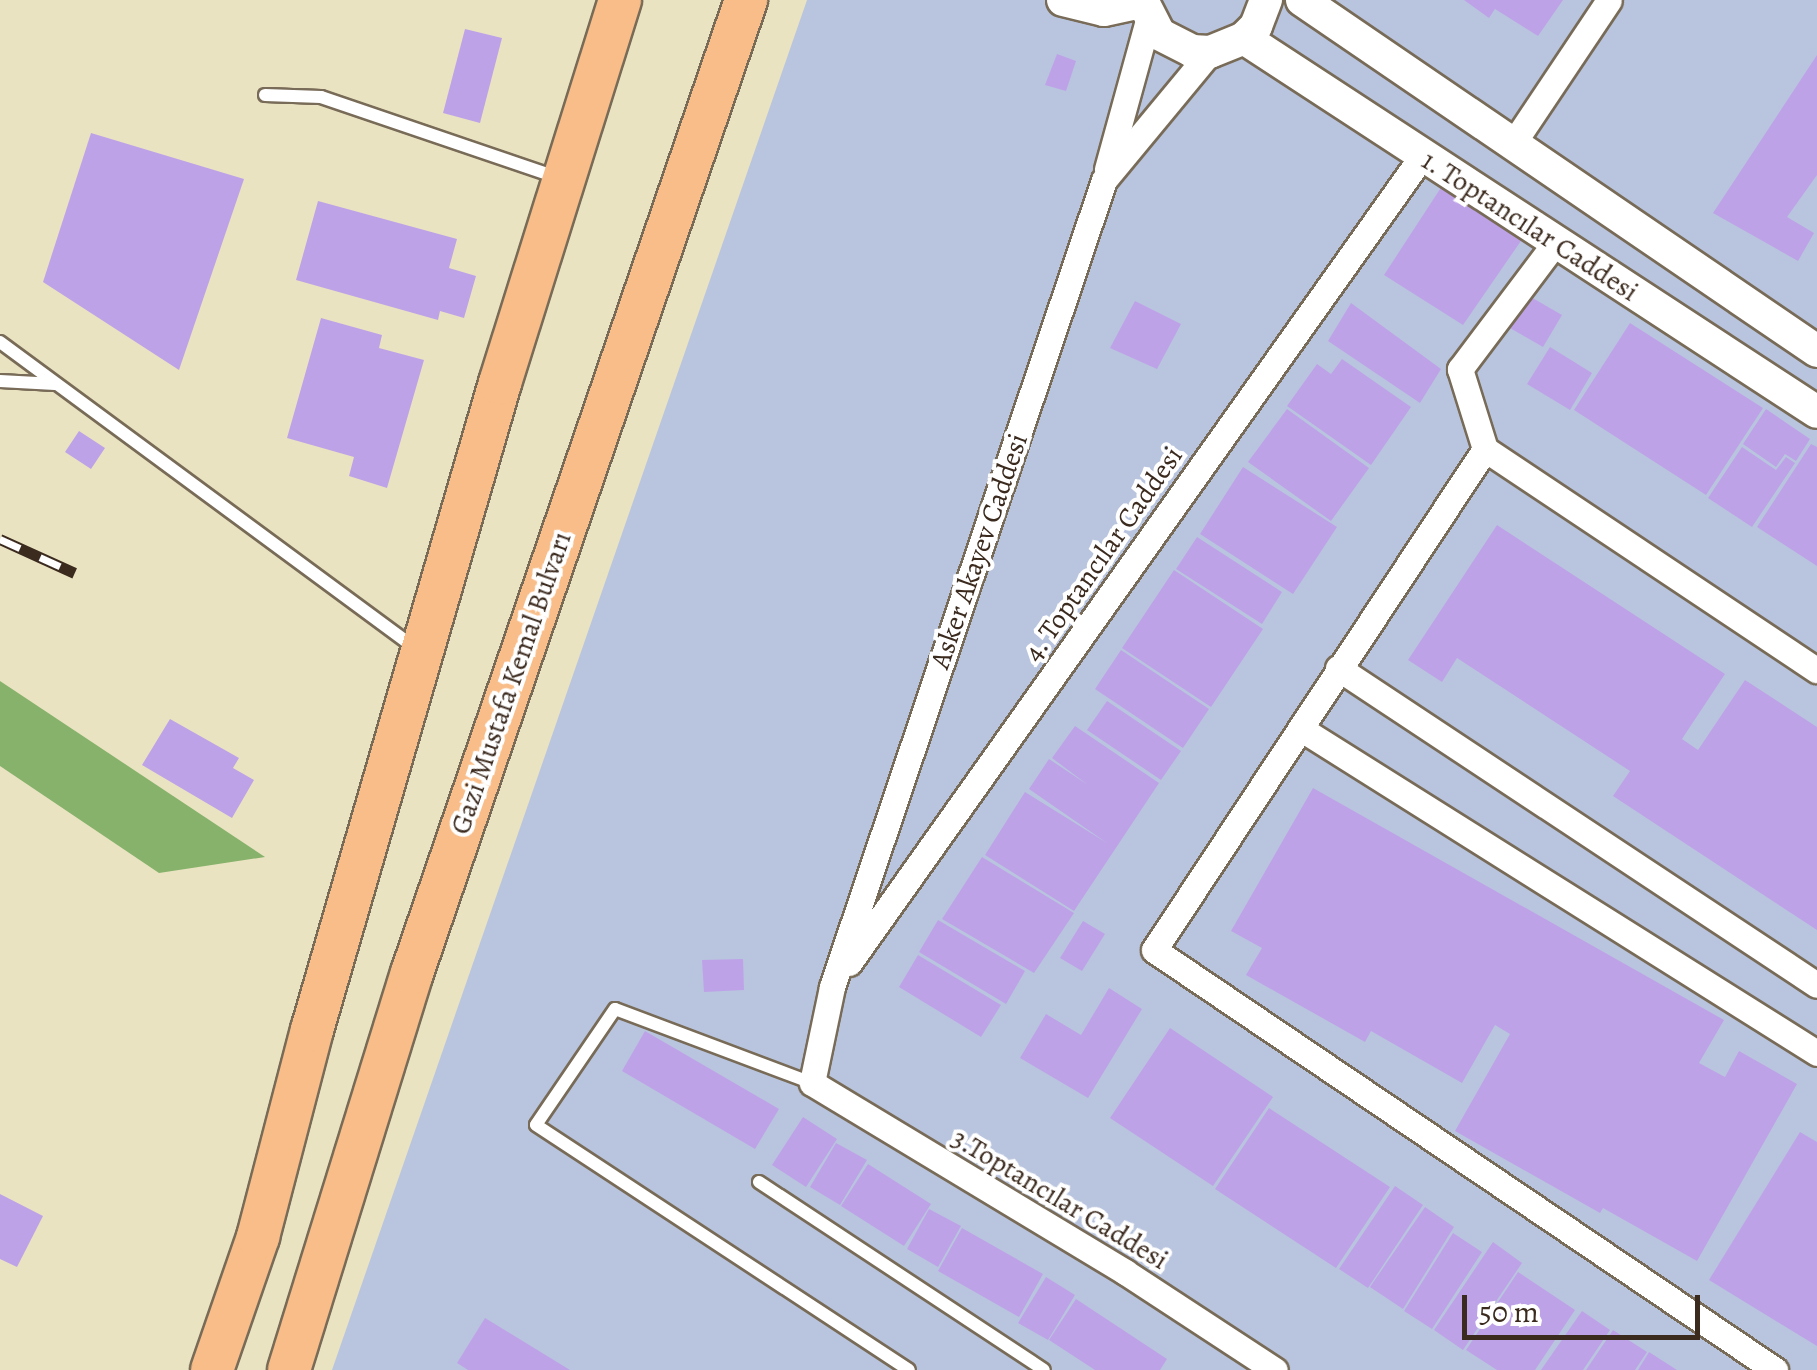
<!DOCTYPE html>
<meta charset="utf-8">
<style>
body{margin:0}
#map{position:relative;width:1817px;height:1370px;overflow:hidden;background:#eae3c1;font-family:Alegreya,serif}
div>[style]{position:absolute}
.industrial>*{inset:0;background:#b9c5de}
.forest>*{inset:0;background:#86b26b}
.building>*{inset:0;background:#bea2e8}
.roads{filter:drop-shadow(2px 0 #786b57) drop-shadow(-2px 0 #786b57) drop-shadow(0 2px #786b57) drop-shadow(0 -2px #786b57)}
.service>*{height:12px;margin:-6px;padding:0 6px;transform-origin:6px;border-radius:6px;background:#fff}
.minor>*{height:25px;margin:-12.5px;padding:0 12.5px;transform-origin:12.5px;border-radius:12.5px;background:#fff}
.tertiary>*{height:32px;margin:-16px;padding:0 16px;transform-origin:16px;border-radius:16px;background:#fff}
.trunk>*{height:42px;margin:-21px;padding:0 21px;transform-origin:21px;border-radius:21px;background:#f8bd88}
.rail>*{height:11px;margin-top:-5.5px;transform-origin:0;background:repeating-linear-gradient(90deg,#fff 0 22px,#3b2a1e 0 44px);box-sizing:border-box;border-block:2px solid #3b2a1e}
span{translate:-50% -50%;white-space:nowrap;text-align:center;line-height:1.15;-webkit-text-stroke:8px #fff;paint-order:stroke}
.street-label{font-size:28px;color:#3b2a1e}
.scale{position:absolute;left:1462px;top:1295px;width:238px;height:45px;box-sizing:border-box;border:5px solid #3b2a1e;border-top:0;padding-left:12px;font-size:30px;line-height:35px;white-space:nowrap;color:#3b2a1e;-webkit-text-stroke:8px #fff;paint-order:stroke}
</style>
<div id="map">
<div class="industrial">
<i style="clip-path:polygon(807px 0,1817px 0,1817px 1370px,332px 1370px)"></i>
</div>
<div class="forest">
<i style="clip-path:polygon(0 681px,265px 857px,159px 873px,0 766px)"></i>
</div>
<div class="building">
<i style="clip-path:polygon(1464px 0,1563px 0,1538px 36px,1495px 9px,1489px 18px)"></i>
<i style="clip-path:polygon(465px 29px,502px 38px,480px 123px,443px 113px)"></i>
<i style="clip-path:polygon(1057px 54px,1076px 61px,1066px 91px,1045px 85px)"></i>
<i style="clip-path:polygon(1817px 55px,1817px 175px,1787px 217px,1814px 233px,1798px 261px,1713px 213px)"></i>
<i style="clip-path:polygon(91px 133px,244px 179px,179px 370px,43px 282px)"></i>
<i style="clip-path:polygon(1442px 186px,1525px 235px,1463px 325px,1384px 275px)"></i>
<i style="clip-path:polygon(318px 201px,457px 239px,449px 268px,476px 276px,464px 318px,440px 311px,438px 320px,296px 280px)"></i>
<i style="clip-path:polygon(1529px 296px,1562px 315px,1543px 347px,1510px 328px)"></i>
<i style="clip-path:polygon(1135px 301px,1181px 324px,1157px 369px,1110px 348px)"></i>
<i style="clip-path:polygon(1351px 303px,1441px 369px,1420px 403px,1328px 341px)"></i>
<i style="clip-path:polygon(321px 318px,382px 335px,379px 348px,424px 360px,387px 488px,349px 476px,354px 457px,287px 438px)"></i>
<i style="clip-path:polygon(1630px 323px,1763px 408px,1706px 495px,1574px 410px)"></i>
<i style="clip-path:polygon(1550px 347px,1592px 373px,1570px 410px,1527px 384px)"></i>
<i style="clip-path:polygon(1342px 359px,1411px 407px,1371px 465px,1287px 406px,1317px 364px,1331px 374px)"></i>
<i style="clip-path:polygon(1287px 409px,1369px 468px,1331px 521px,1248px 462px)"></i>
<i style="clip-path:polygon(1766px 409px,1810px 439px,1796px 461px,1785px 454px,1776px 467px,1743px 444px)"></i>
<i style="clip-path:polygon(79px 431px,105px 448px,91px 469px,65px 452px)"></i>
<i style="clip-path:polygon(1811px 444px,1817px 447px,1817px 566px,1757px 527px)"></i>
<i style="clip-path:polygon(1742px 447px,1776px 470px,1786px 457px,1795px 463px,1752px 527px,1708px 498px)"></i>
<i style="clip-path:polygon(1243px 467px,1337px 527px,1293px 594px,1200px 534px)"></i>
<i style="clip-path:polygon(1497px 525px,1725px 674px,1682px 739px,1698px 750px,1745px 680px,1817px 727px,1817px 930px,1613px 796px,1630px 771px,1457px 658px,1442px 682px,1408px 660px)"></i>
<i style="clip-path:polygon(1197px 537px,1282px 592px,1262px 624px,1176px 569px)"></i>
<i style="clip-path:polygon(1174px 570px,1263px 629px,1211px 707px,1122px 648px)"></i>
<i style="clip-path:polygon(1121px 650px,1209px 709px,1183px 748px,1095px 689px)"></i>
<i style="clip-path:polygon(1107px 701px,1181px 751px,1161px 780px,1087px 730px)"></i>
<i style="clip-path:polygon(170px 719px,239px 758px,233px 768px,254px 780px,232px 818px,142px 765px)"></i>
<i style="clip-path:polygon(1075px 726px,1159px 783px,1074px 911px,985px 855px,1025px 792px,1107px 843px,1029px 789px,1049px 759px,1088px 785px,1052px 758px)"></i>
<i style="clip-path:polygon(1313px 788px,1724px 1020px,1699px 1063px,1725px 1077px,1739px 1051px,1797px 1084px,1697px 1261px,1603px 1208px,1600px 1213px,1455px 1131px,1510px 1034px,1495px 1025px,1462px 1083px,1371px 1031px,1365px 1042px,1246px 975px,1262px 948px,1231px 931px)"></i>
<i style="clip-path:polygon(982px 857px,1074px 913px,1034px 973px,942px 919px)"></i>
<i style="clip-path:polygon(938px 920px,1025px 971px,1006px 1004px,919px 952px)"></i>
<i style="clip-path:polygon(1083px 921px,1105px 934px,1082px 971px,1060px 958px)"></i>
<i style="clip-path:polygon(918px 955px,1001px 1005px,981px 1037px,899px 987px)"></i>
<i style="clip-path:polygon(743px 959px,744px 990px,704px 992px,702px 960px)"></i>
<i style="clip-path:polygon(1109px 988px,1142px 1009px,1088px 1098px,1020px 1058px,1046px 1014px,1081px 1035px)"></i>
<i style="clip-path:polygon(1170px 1028px,1273px 1097px,1213px 1186px,1110px 1118px)"></i>
<i style="clip-path:polygon(645px 1031px,779px 1109px,755px 1149px,622px 1071px)"></i>
<i style="clip-path:polygon(1269px 1108px,1390px 1187px,1336px 1268px,1215px 1189px)"></i>
<i style="clip-path:polygon(803px 1117px,837px 1139px,806px 1187px,772px 1165px)"></i>
<i style="clip-path:polygon(1800px 1132px,1817px 1142px,1817px 1346px,1709px 1280px)"></i>
<i style="clip-path:polygon(836px 1143px,867px 1160px,840px 1205px,810px 1187px)"></i>
<i style="clip-path:polygon(868px 1164px,931px 1204px,904px 1246px,841px 1206px)"></i>
<i style="clip-path:polygon(1395px 1186px,1423px 1205px,1368px 1288px,1339px 1269px)"></i>
<i style="clip-path:polygon(0 1194px,43px 1216px,17px 1267px,0 1259px)"></i>
<i style="clip-path:polygon(1425px 1207px,1454px 1227px,1403px 1309px,1370px 1287px)"></i>
<i style="clip-path:polygon(929px 1209px,961px 1226px,938px 1267px,907px 1249px)"></i>
<i style="clip-path:polygon(962px 1228px,1043px 1274px,1019px 1317px,938px 1271px)"></i>
<i style="clip-path:polygon(1453px 1233px,1482px 1252px,1432px 1329px,1404px 1311px)"></i>
<i style="clip-path:polygon(1493px 1242px,1522px 1263px,1463px 1350px,1434px 1330px)"></i>
<i style="clip-path:polygon(1518px 1272px,1575px 1310px,1535px 1370px,1497px 1370px,1466px 1350px)"></i>
<i style="clip-path:polygon(1046px 1277px,1075px 1295px,1048px 1340px,1018px 1323px)"></i>
<i style="clip-path:polygon(1076px 1299px,1167px 1359px,1160px 1370px,1095px 1370px,1049px 1340px)"></i>
<i style="clip-path:polygon(1582px 1311px,1610px 1330px,1583px 1370px,1541px 1370px)"></i>
<i style="clip-path:polygon(485px 1318px,570px 1370px,468px 1370px,457px 1363px)"></i>
<i style="clip-path:polygon(1613px 1330px,1647px 1352px,1635px 1370px,1586px 1370px)"></i>
<i style="clip-path:polygon(1649px 1352px,1677px 1370px,1638px 1370px)"></i>
</div>
<div class="roads">
<div class="service">
<i style="left:265px;top:95px;width:56px;rotate:2deg"></i>
<i style="left:321px;top:97px;width:248px;rotate:18.8deg"></i>
<i style="left:0;top:342px;width:516px;rotate:36.4deg"></i>
<i style="left:0;top:381px;width:55px;rotate:3.1deg"></i>
<i style="left:812px;top:1083px;width:210px;rotate:-159.4deg"></i>
<i style="left:615px;top:1009px;width:140px;rotate:124.3deg"></i>
<i style="left:536px;top:1125px;width:446px;rotate:33.3deg"></i>
<i style="left:759px;top:1182px;width:341px;rotate:33.4deg"></i>
</div>
<div class="minor">
<i style="left:1210px;top:52px;width:166px;rotate:129.6deg"></i>
<i style="left:1104px;top:180px;width:852px;rotate:108.63deg"></i>
<i style="left:832px;top:987px;width:98px;rotate:101.8deg"></i>
<i style="left:812px;top:1083px;width:366px;rotate:31.1deg"></i>
<i style="left:1125px;top:1272px;width:179px;rotate:33.2deg"></i>
<i style="left:1512px;top:145px;width:174px;rotate:-56.2deg"></i>
<i style="left:1107px;top:169px;width:155px;rotate:-74.6deg"></i>
<i style="left:1555px;top:243px;width:158px;rotate:127deg"></i>
<i style="left:1460px;top:369px;width:84px;rotate:72.6deg"></i>
<i style="left:1485px;top:449px;width:600px;rotate:123.45deg"></i>
<i style="left:1154px;top:950px;width:750px;rotate:34.07deg"></i>
<i style="left:1485px;top:449px;width:399px;rotate:33.7deg"></i>
<i style="left:1338px;top:668px;width:574px;rotate:33.5deg"></i>
<i style="left:1303px;top:730px;width:607px;rotate:32.15deg"></i>
<i style="left:849px;top:963px;width:990px;rotate:-54.62deg"></i>
</div>
<div class="tertiary">
<i style="left:1063px;top:0;width:42px;rotate:13.7deg"></i>
<i style="left:1104px;top:10px;width:39px;rotate:-12deg"></i>
<i style="left:1142px;top:0;width:38px;rotate:63deg"></i>
<i style="left:1159px;top:34px;width:37px;rotate:27deg"></i>
<i style="left:1192px;top:51px;width:18px;rotate:3deg"></i>
<i style="left:1210px;top:52px;width:37px;rotate:-22deg"></i>
<i style="left:1244px;top:38px;width:17px;rotate:-45deg"></i>
<i style="left:1256px;top:26px;width:28px;rotate:-69deg"></i>
<i style="left:1302px;top:0;width:623px;rotate:34.28deg"></i>
<i style="left:1244px;top:38px;width:684px;rotate:33.13deg"></i>
</div>
<div class="trunk">
<i style="left:212px;top:1370px;width:141px;rotate:-70.9deg"></i>
<i style="left:258px;top:1237px;width:214px;rotate:-75.4deg"></i>
<i style="left:312px;top:1030px;width:674px;rotate:-73.8deg"></i>
<i style="left:500px;top:383px;width:401px;rotate:-72.6deg"></i>
<i style="left:289px;top:1370px;width:416px;rotate:-72.8deg"></i>
<i style="left:412px;top:973px;width:1029px;rotate:-71.05deg"></i>
</div>
</div>
<div class="rail">
<i style="left:0;top:539px;width:82px;rotate:24.4deg"></i>
</div>
<div class="street-label">
<span style="left:1530px;top:226px;rotate:33deg">1. Toptancılar Caddesi</span>
<span style="left:979px;top:551px;rotate:-71deg">Asker Akayev Caddesi</span>
<span style="left:1103px;top:554px;rotate:-55deg">4. Toptancılar Caddesi</span>
<span style="left:511px;top:683px;rotate:-71deg">Gazi Mustafa Kemal Bulvarı</span>
<span style="left:1060px;top:1199px;rotate:31deg">3.Toptancılar Caddesi</span>
</div>
<div class="scale">50 m</div>
</div>
